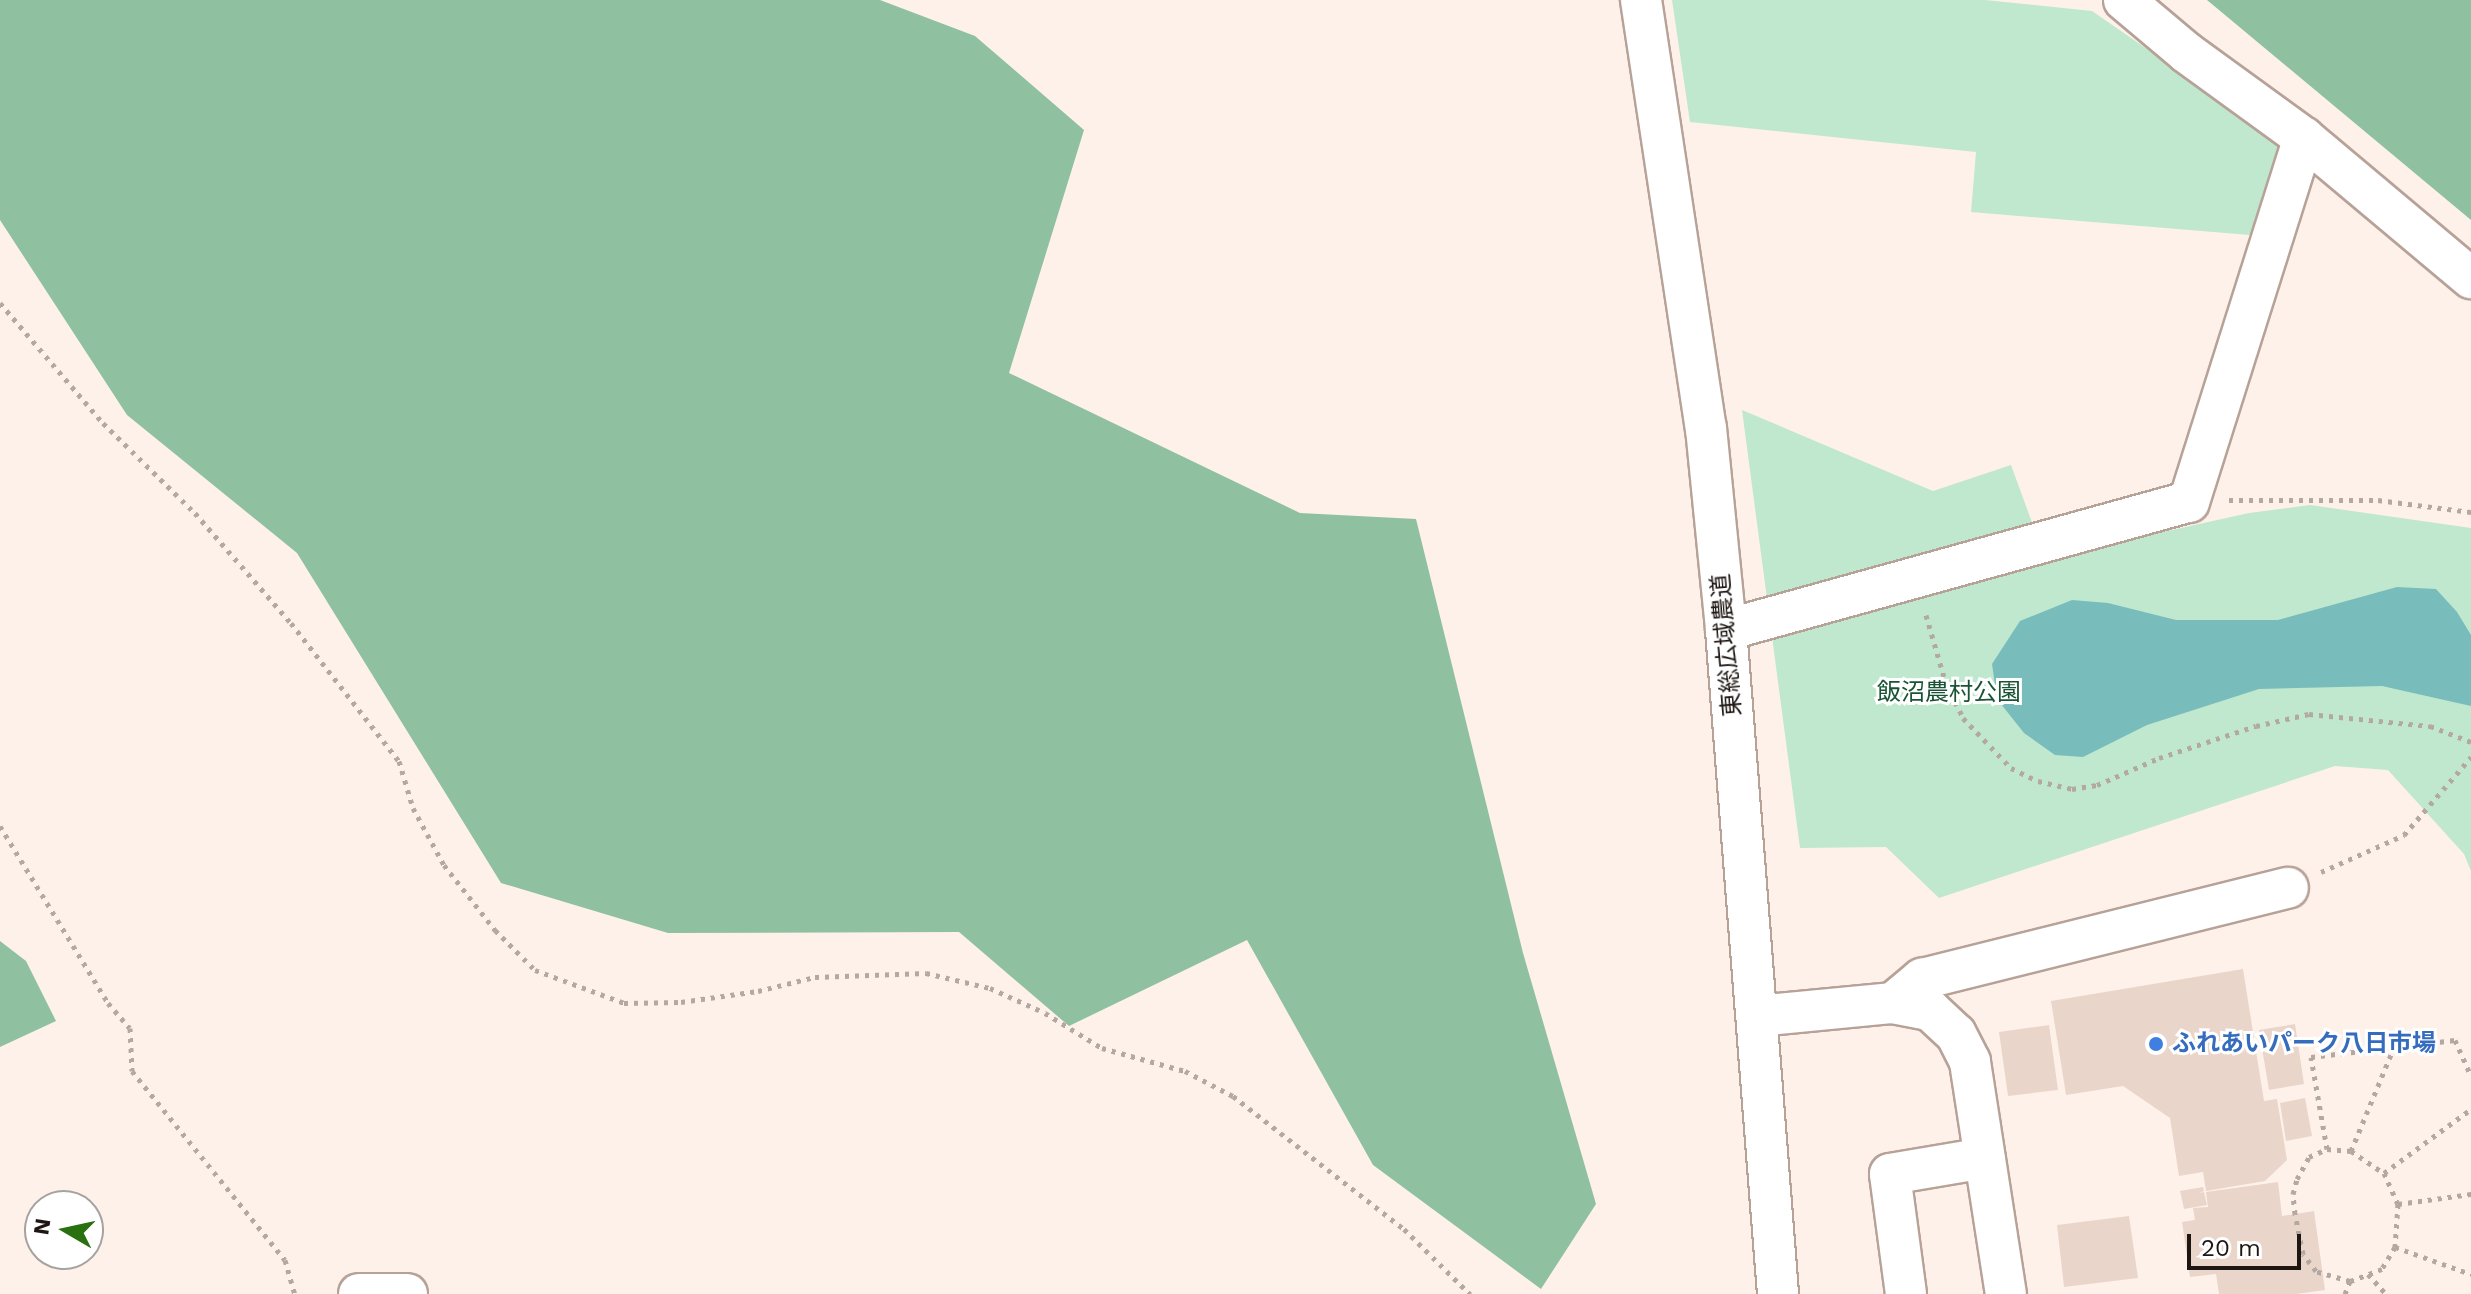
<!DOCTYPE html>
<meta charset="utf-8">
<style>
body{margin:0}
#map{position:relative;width:2471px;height:1294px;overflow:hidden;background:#fef1ea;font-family:"Work Sans","Noto Sans JP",sans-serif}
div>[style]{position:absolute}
.green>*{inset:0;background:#bfe8ce}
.forest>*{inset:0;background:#8fc1a1}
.water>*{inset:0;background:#78bcbc}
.building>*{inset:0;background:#ead5ca}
.path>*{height:5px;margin-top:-2.5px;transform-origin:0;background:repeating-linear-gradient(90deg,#b3a8a2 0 4px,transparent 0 10px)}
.roads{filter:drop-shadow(2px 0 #b7a298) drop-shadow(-2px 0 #b7a298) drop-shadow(0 2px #b7a298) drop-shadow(0 -2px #b7a298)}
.minor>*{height:40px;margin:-20px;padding:0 20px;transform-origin:20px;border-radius:20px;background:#fff}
.dots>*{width:22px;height:22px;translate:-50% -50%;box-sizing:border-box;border:4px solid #fff;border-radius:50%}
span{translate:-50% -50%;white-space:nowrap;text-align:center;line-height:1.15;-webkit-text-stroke:6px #fff;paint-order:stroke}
.street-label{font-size:24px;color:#1d1612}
.park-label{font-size:24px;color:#1a5435}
.shop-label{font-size:24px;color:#366cbe;font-weight:700}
.left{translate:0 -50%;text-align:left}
.north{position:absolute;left:24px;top:1190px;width:80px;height:80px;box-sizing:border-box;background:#fff;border:2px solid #a5a2a0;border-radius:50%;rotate:279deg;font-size:22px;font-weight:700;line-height:32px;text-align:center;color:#1d1612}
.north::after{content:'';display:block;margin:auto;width:28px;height:36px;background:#287010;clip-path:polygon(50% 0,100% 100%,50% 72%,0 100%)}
.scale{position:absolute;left:2187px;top:1234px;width:114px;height:36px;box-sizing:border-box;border:4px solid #1d1612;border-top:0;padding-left:10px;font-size:24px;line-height:28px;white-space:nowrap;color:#1d1612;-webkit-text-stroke:6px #fff;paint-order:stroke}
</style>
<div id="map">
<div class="green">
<i style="clip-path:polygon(1672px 0,1985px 0,2092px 11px,2283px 143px,2262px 236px,1971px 212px,1976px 152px,1690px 122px)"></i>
<i style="clip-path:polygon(1742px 410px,1933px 491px,2011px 465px,2045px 558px,2249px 513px,2310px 505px,2471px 528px,2471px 871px,2464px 854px,2388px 770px,2335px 766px,1939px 898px,1886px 847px,1800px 848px)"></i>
</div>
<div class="forest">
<i style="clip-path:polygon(0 0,880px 0,975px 36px,1084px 130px,1009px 373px,1300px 513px,1416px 519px,1523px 953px,1596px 1204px,1541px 1289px,1373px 1165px,1247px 940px,1069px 1026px,959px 932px,668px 933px,501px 883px,297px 553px,127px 415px,0 220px)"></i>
<i style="clip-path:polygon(2207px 0,2471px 0,2471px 220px)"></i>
<i style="clip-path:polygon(0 941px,26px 961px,56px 1021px,0 1047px)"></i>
</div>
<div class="water">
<i style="clip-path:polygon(2397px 587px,2436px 589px,2457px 612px,2471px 635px,2471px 706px,2382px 686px,2259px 689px,2147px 725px,2083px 757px,2055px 755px,2024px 733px,1997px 699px,1992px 664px,2020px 621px,2072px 600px,2108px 603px,2176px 620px,2278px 620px)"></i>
</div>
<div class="building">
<i style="clip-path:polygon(2243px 969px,2264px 1101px,2277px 1099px,2287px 1160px,2265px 1181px,2206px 1191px,2203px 1172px,2179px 1176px,2170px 1118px,2123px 1086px,2066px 1095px,2051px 1001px)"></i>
<i style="clip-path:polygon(2295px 1024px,2304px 1084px,2269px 1090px,2259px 1030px)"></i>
<i style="clip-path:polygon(2049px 1025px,2058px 1090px,2008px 1096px,1999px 1032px)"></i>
<i style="clip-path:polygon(2305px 1098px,2312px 1136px,2286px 1141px,2280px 1103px)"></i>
<i style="clip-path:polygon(2278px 1182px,2282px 1216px,2314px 1211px,2325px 1290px,2296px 1294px,2219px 1294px,2216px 1274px,2190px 1277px,2182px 1222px,2195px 1220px,2193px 1208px,2208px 1207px,2206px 1192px)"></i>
<i style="clip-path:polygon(2203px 1187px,2204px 1191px,2199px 1193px,2204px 1192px,2207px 1205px,2184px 1209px,2180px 1191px)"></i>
<i style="clip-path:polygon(2129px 1216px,2138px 1278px,2064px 1287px,2057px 1225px)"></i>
</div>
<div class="path">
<i style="left:0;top:303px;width:158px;rotate:49.4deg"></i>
<i style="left:103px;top:423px;width:129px;rotate:44.4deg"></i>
<i style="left:195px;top:513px;width:146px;rotate:48.9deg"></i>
<i style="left:291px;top:623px;width:175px;rotate:52deg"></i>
<i style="left:399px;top:761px;width:49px;rotate:73.4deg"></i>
<i style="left:413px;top:808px;width:65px;rotate:61.5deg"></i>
<i style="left:444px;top:865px;width:83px;rotate:51.9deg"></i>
<i style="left:495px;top:930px;width:57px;rotate:45deg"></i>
<i style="left:535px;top:970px;width:95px;rotate:20.3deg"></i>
<i style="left:624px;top:1003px;width:57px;rotate:-1deg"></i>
<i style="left:681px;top:1002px;width:78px;rotate:-8.1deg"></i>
<i style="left:758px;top:991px;width:59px;rotate:-13.8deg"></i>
<i style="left:815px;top:977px;width:111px;rotate:-2.1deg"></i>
<i style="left:926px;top:973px;width:66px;rotate:13.2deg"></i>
<i style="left:990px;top:988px;width:60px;rotate:24.4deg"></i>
<i style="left:1045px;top:1013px;width:67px;rotate:31.6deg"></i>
<i style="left:1102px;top:1048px;width:86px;rotate:15.5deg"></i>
<i style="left:1185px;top:1071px;width:54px;rotate:27.5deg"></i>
<i style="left:1233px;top:1096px;width:217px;rotate:37.9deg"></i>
<i style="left:1404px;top:1229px;width:93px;rotate:44.6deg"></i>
<i style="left:2229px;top:500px;width:149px"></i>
<i style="left:2378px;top:500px;width:94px;rotate:7.4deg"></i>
<i style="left:1926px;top:615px;width:72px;rotate:73.8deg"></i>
<i style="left:1946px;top:684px;width:38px;rotate:63deg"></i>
<i style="left:1963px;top:718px;width:69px;rotate:46.2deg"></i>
<i style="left:2011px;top:768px;width:30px;rotate:26deg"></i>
<i style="left:2038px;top:781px;width:35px;rotate:13deg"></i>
<i style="left:2072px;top:789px;width:25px;rotate:-9deg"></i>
<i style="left:2097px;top:785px;width:68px;rotate:-23.5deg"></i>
<i style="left:2159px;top:758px;width:102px;rotate:-18.3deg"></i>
<i style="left:2256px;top:726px;width:54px;rotate:-12.8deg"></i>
<i style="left:2309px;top:714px;width:122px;rotate:5.7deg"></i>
<i style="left:2430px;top:726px;width:44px;rotate:21.3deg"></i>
<i style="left:0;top:826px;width:207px;rotate:58.6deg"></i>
<i style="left:108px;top:1003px;width:33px;rotate:49deg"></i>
<i style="left:130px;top:1028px;width:43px;rotate:87.3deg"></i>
<i style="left:132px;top:1071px;width:243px;rotate:51deg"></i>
<i style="left:285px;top:1260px;width:35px;rotate:74deg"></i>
<i style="left:2321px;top:872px;width:91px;rotate:-24deg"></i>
<i style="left:2404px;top:835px;width:103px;rotate:-49.3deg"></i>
<i style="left:2327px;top:1149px;width:24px;rotate:5deg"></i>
<i style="left:2351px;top:1151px;width:40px;rotate:34deg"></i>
<i style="left:2384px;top:1173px;width:34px;rotate:66deg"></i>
<i style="left:2398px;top:1204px;width:43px;rotate:94deg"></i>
<i style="left:2395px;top:1247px;width:26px;rotate:121deg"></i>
<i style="left:2382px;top:1269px;width:34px;rotate:159deg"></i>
<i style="left:2350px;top:1281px;width:35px;rotate:-164deg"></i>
<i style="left:2316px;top:1271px;width:21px;rotate:-127deg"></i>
<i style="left:2303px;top:1254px;width:41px;rotate:-101.3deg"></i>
<i style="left:2295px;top:1214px;width:20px;rotate:-96deg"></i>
<i style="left:2293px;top:1194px;width:16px;rotate:-75deg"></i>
<i style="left:2297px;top:1179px;width:25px;rotate:-61deg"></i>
<i style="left:2309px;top:1157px;width:20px;rotate:-24deg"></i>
<i style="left:2327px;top:1149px;width:93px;rotate:-99.9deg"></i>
<i style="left:2311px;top:1057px;width:145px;rotate:-6.7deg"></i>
<i style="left:2455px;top:1040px;width:39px;rotate:66deg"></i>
<i style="left:2351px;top:1151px;width:113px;rotate:-67.5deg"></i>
<i style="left:2384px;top:1173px;width:108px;rotate:-36.3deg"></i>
<i style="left:2398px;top:1204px;width:74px;rotate:-7.8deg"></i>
<i style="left:2395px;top:1247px;width:81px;rotate:19.6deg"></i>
<i style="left:2368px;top:1274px;width:27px;rotate:48deg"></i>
<i style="left:2345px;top:1294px;width:14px;rotate:-69deg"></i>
</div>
<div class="roads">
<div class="minor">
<i style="left:1641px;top:0;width:433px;rotate:81.4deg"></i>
<i style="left:1706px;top:428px;width:203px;rotate:84.3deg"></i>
<i style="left:1726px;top:630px;width:666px;rotate:85.52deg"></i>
<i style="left:2124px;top:0;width:82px;rotate:40.1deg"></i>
<i style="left:2187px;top:53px;width:145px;rotate:36deg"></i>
<i style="left:2304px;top:138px;width:218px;rotate:40deg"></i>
<i style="left:1726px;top:630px;width:480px;rotate:-15.5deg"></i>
<i style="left:2189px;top:502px;width:382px;rotate:-72.5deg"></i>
<i style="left:1893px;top:1003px;width:38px;rotate:-40deg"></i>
<i style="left:1922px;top:979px;width:377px;rotate:-14deg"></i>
<i style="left:1757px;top:1016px;width:137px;rotate:-5.5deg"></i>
<i style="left:1893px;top:1003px;width:38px;rotate:11deg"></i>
<i style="left:1930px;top:1010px;width:35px;rotate:43deg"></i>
<i style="left:1956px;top:1034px;width:31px;rotate:63deg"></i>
<i style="left:1970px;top:1062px;width:235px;rotate:81.2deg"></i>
<i style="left:359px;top:1294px;width:48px"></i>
<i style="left:1906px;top:1294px;width:121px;rotate:-97.6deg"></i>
<i style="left:1890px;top:1174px;width:96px;rotate:-9.6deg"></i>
</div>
</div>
<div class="dots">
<i style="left:2156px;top:1044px;background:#3f7fe0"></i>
</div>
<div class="street-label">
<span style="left:1727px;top:645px;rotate:-95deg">東総広域農道</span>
</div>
<div class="park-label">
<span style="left:1949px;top:693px">飯沼農村公園</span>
</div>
<div class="shop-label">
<span class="left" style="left:2172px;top:1044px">ふれあいパーク八日市場</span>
</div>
<div class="north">N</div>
<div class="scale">20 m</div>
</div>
